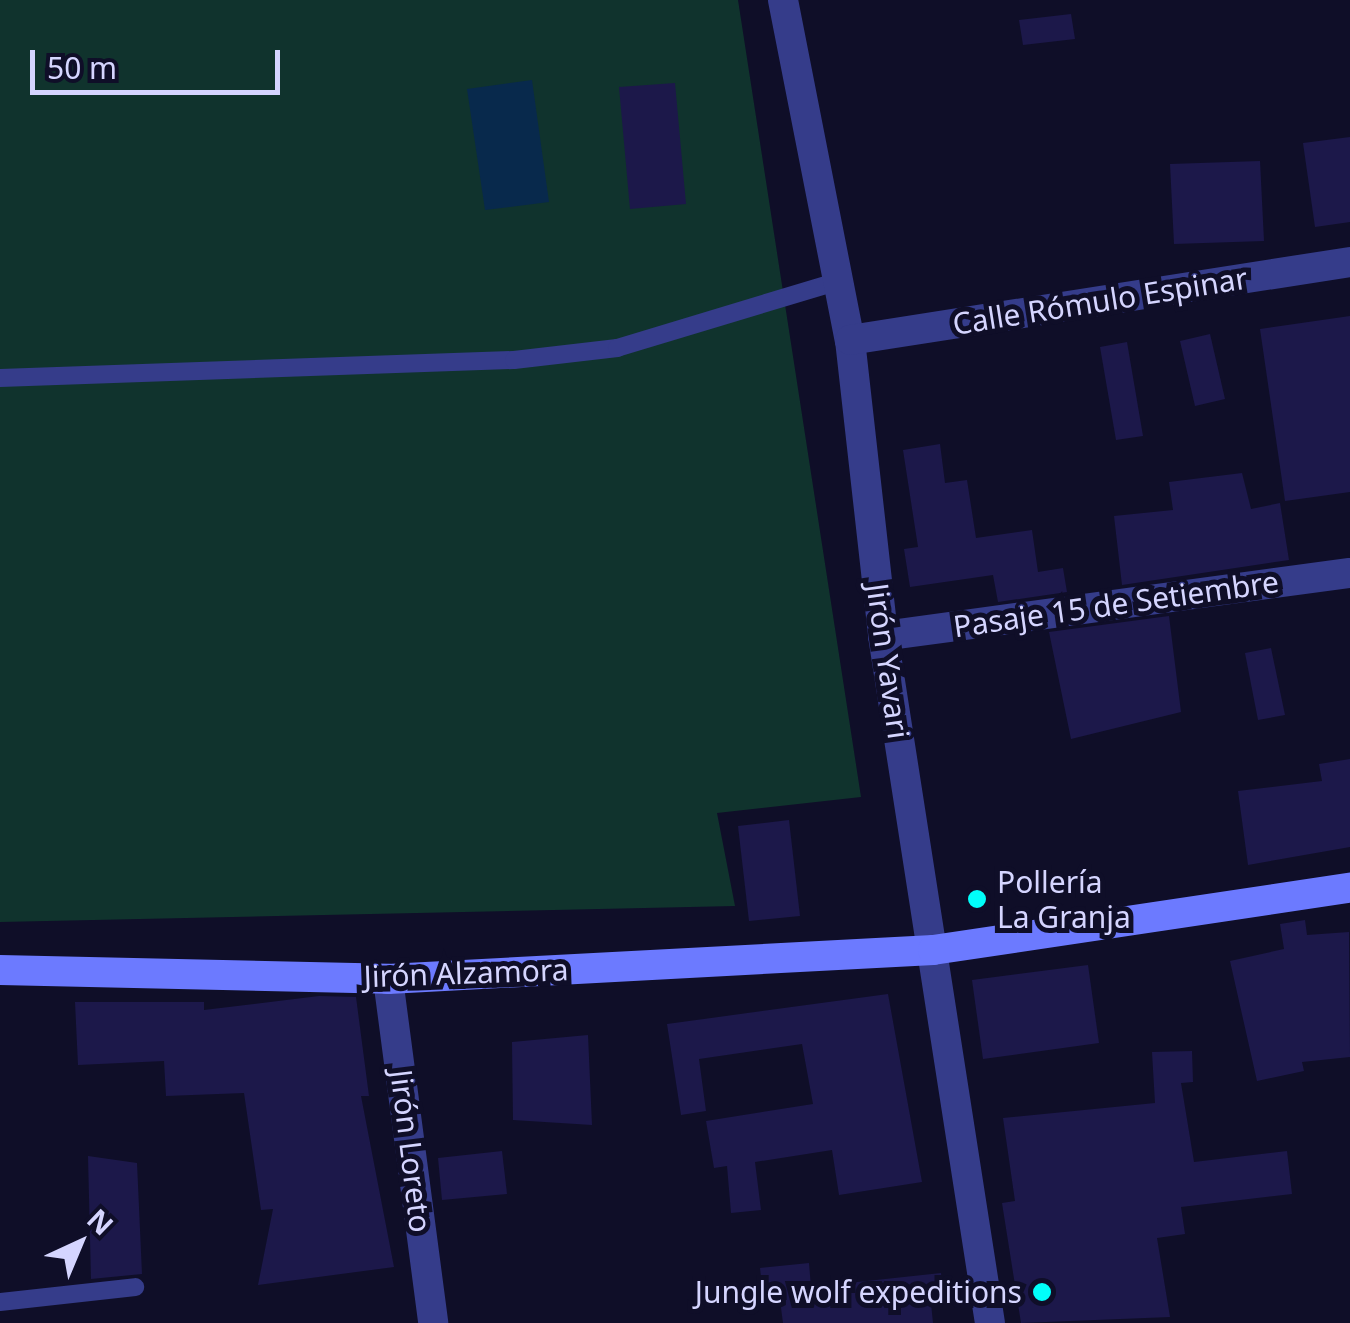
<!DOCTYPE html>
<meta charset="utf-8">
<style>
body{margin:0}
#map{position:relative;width:1350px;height:1323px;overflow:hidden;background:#0f0e28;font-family:"Noto Sans",sans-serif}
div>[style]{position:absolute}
.green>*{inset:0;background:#10332d}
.water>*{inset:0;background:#08294c}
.building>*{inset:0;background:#1c184a}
.lane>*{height:18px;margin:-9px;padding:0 9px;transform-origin:9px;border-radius:9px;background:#353c8a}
.street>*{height:30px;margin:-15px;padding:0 15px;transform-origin:15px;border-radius:15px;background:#353c8a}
.secondary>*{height:30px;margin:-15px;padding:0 15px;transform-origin:15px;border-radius:15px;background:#6c7aff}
.dots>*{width:28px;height:28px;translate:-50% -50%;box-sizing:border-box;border:5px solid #0f0e28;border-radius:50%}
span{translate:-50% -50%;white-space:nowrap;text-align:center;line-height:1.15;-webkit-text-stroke:10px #0f0e28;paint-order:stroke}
.street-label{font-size:30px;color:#d5d5ff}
.poi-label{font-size:30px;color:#d5d5ff}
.left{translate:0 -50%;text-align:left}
.right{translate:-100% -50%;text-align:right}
.north{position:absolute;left:30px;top:1193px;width:100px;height:100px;-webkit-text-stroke:8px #0f0e28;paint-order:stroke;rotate:44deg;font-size:28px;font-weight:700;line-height:40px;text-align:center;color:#d5d5ff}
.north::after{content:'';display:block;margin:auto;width:35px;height:45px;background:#d5d5ff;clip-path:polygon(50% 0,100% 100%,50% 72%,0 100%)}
.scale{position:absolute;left:30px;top:50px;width:250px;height:45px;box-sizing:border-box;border:5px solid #d5d5ff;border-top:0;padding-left:12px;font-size:30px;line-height:35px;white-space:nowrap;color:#d5d5ff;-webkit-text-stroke:8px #0f0e28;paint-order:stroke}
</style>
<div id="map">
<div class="green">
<i style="clip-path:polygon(0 0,738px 0,861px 797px,717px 813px,735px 906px,0 922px)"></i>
</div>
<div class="water">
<i style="clip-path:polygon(532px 80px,549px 202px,485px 210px,467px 89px)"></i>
</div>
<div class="building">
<i style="clip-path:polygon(1071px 14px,1075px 39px,1023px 45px,1019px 20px)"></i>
<i style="clip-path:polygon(675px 83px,686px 204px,630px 209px,619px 87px)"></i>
<i style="clip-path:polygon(1350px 137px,1350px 222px,1315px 227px,1303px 143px)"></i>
<i style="clip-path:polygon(1260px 161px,1264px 241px,1174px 244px,1170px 164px)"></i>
<i style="clip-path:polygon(1350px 316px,1350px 492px,1285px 501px,1260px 329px)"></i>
<i style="clip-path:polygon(1210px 334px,1225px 399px,1195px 406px,1180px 341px)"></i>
<i style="clip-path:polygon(1127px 342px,1143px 436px,1116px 440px,1100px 347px)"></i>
<i style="clip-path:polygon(940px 444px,945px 483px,967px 480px,976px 538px,1032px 530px,1038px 572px,1063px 568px,1067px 592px,998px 602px,993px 575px,910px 587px,904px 549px,918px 547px,903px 450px)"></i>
<i style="clip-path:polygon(1242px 473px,1251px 509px,1280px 503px,1289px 560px,1122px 585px,1114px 516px,1173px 510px,1169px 482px)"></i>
<i style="clip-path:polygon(1169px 616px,1181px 712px,1071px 739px,1049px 632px)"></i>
<i style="clip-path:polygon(1271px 648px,1285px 715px,1258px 720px,1245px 653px)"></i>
<i style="clip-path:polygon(1350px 759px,1350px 847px,1248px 865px,1238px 791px,1322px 781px,1319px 764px)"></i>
<i style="clip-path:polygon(789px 820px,800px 916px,749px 921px,738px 826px)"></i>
<i style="clip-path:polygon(1305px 920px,1307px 935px,1349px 932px,1350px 1057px,1302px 1062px,1304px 1071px,1257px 1081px,1230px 961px,1284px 949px,1280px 924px)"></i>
<i style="clip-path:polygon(1088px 965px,1099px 1043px,983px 1059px,972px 980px)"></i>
<i style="clip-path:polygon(888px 994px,922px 1182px,839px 1195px,832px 1150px,755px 1162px,761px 1210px,731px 1213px,727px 1166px,714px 1168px,706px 1121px,813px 1104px,802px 1044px,699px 1059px,706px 1111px,681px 1115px,667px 1024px)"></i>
<i style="clip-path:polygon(319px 996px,356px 997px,369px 1096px,361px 1096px,394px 1267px,258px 1285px,273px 1209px,261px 1210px,244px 1093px,166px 1096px,164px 1061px,78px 1065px,75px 1002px,204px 1002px,204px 1010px)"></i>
<i style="clip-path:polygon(588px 1035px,592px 1125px,513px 1120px,512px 1042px)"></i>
<i style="clip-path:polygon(1192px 1051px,1193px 1082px,1181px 1083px,1194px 1162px,1287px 1151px,1292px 1194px,1181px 1207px,1185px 1234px,1157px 1238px,1170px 1317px,1021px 1323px,1002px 1203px,1015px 1201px,1003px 1118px,1155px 1103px,1152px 1052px)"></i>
<i style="clip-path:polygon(502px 1151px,507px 1194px,442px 1200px,438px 1158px)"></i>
<i style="clip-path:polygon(88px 1156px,137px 1163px,142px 1274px,91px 1279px)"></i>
<i style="clip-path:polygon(809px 1263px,811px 1287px,941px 1273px,944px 1302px,931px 1303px,933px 1323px,783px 1323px,779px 1293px,763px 1295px,760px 1268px)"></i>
</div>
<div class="lane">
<i style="left:0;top:378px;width:514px;rotate:-2.01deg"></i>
<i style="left:514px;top:360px;width:104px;rotate:-6.6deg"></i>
<i style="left:617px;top:348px;width:229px;rotate:-16.8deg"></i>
<i style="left:0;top:1302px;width:136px;rotate:-6.3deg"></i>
</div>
<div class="street">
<i style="left:783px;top:0;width:347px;rotate:78.9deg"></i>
<i style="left:850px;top:340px;width:298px;rotate:83.6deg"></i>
<i style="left:883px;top:636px;width:695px;rotate:81.15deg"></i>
<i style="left:850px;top:340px;width:506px;rotate:-8.87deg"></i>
<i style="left:883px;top:636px;width:471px;rotate:-7.7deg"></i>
<i style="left:388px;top:979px;width:347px;rotate:82.5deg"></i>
</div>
<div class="secondary">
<i style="left:0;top:970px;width:388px;rotate:1.3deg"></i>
<i style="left:388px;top:979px;width:546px;rotate:-3.05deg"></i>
<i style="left:933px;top:950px;width:422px;rotate:-8.5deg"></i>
</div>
<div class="dots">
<i style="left:977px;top:899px;background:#01fffa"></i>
<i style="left:1042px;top:1292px;background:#01fffa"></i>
</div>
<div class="street-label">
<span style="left:1100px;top:301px;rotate:-9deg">Calle Rómulo Espinar</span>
<span style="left:1116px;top:604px;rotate:-8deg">Pasaje 15 de Setiembre</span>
<span style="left:888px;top:661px;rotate:82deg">Jirón Yavari</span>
<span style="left:466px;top:973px;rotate:-2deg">Jirón Alzamora</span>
<span style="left:411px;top:1151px;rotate:83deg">Jirón Loreto</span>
</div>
<div class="poi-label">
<span class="left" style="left:997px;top:899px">Pollería<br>La Granja</span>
<span class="right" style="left:1022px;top:1292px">Jungle wolf expeditions</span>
</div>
<div class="north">N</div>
<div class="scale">50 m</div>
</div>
